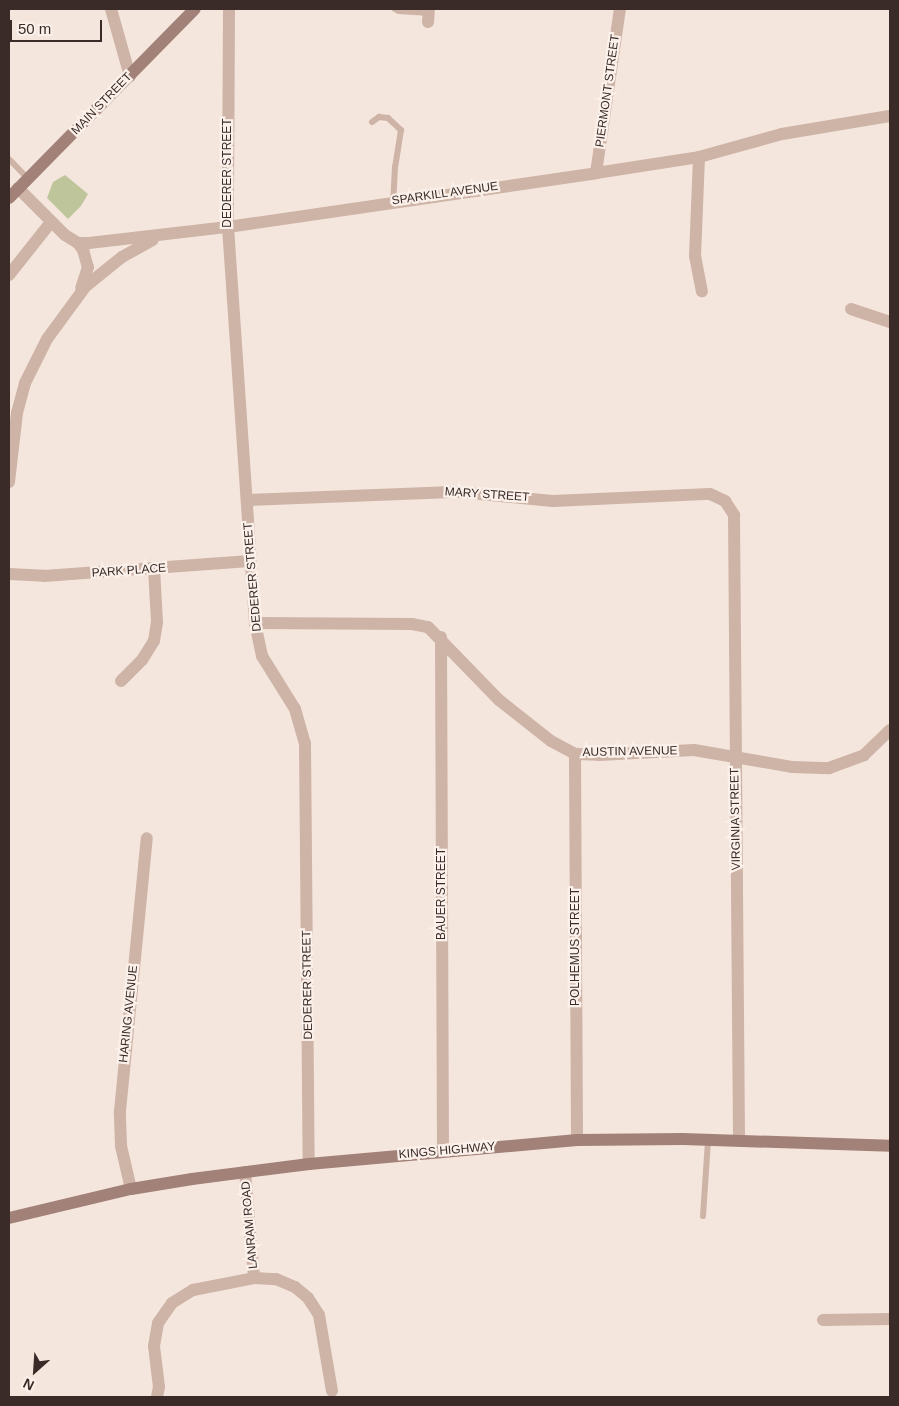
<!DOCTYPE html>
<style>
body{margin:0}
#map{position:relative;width:899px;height:1406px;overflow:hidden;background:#f5e6dd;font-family:Arial,sans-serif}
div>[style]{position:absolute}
.green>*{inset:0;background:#bec59b}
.lane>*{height:6px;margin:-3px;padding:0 3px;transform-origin:3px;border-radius:3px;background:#ceb3a7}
.street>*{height:12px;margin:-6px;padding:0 6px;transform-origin:6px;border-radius:6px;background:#ceb3a7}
.secondary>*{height:12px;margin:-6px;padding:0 6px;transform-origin:6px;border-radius:6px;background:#a28178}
span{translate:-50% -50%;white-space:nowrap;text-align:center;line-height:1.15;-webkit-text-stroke:4.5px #fbf1ea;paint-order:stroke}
.street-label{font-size:12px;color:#3a2b28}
.frame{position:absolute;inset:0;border:10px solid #3a2b28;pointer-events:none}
.north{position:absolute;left:10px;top:1346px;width:50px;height:50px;-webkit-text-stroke:4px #fbf1ea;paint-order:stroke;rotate:206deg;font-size:14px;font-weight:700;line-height:20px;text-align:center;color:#3a2b28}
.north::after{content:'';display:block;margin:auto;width:18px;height:22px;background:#3a2b28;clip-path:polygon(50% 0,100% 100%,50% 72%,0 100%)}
.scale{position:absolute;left:10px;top:20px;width:92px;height:22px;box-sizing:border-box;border:2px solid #3a2b28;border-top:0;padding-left:6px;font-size:15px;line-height:18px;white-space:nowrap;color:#3a2b28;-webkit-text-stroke:4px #fbf1ea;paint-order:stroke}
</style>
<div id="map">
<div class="green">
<i style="clip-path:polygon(65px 175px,88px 194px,81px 206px,68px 219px,47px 198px,53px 182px)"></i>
</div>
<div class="lane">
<i style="left:395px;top:9px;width:4px;rotate:27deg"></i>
<i style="left:399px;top:11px;width:30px;rotate:4deg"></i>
<i style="left:372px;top:122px;width:9px;rotate:-36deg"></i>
<i style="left:379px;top:117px;width:9px;rotate:6deg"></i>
<i style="left:388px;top:118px;width:18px;rotate:43deg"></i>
<i style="left:401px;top:130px;width:37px;rotate:99deg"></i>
<i style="left:395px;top:167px;width:34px;rotate:93deg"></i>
<i style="left:9px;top:159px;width:28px;rotate:46deg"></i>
<i style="left:703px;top:1216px;width:76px;rotate:-86.2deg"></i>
</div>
<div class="street">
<i style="left:111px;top:9px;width:70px;rotate:74.2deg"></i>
<i style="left:229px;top:9px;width:218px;rotate:90.3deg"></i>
<i style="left:228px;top:227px;width:397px;rotate:86.1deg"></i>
<i style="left:255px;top:623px;width:34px;rotate:78deg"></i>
<i style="left:262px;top:656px;width:62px;rotate:58.1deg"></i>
<i style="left:295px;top:709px;width:35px;rotate:74deg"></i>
<i style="left:305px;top:743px;width:421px;rotate:89.5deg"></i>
<i style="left:428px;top:22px;width:13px;rotate:-86deg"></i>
<i style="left:699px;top:157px;width:99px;rotate:92.3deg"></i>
<i style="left:695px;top:256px;width:36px;rotate:79deg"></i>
<i style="left:596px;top:173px;width:166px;rotate:-81.7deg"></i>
<i style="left:18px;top:188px;width:66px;rotate:45deg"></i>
<i style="left:65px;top:235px;width:15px;rotate:32deg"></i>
<i style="left:78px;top:243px;width:11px"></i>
<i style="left:89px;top:243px;width:140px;rotate:-6.6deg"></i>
<i style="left:228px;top:227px;width:372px;rotate:-8.3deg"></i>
<i style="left:596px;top:173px;width:104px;rotate:-8.8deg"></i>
<i style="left:699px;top:157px;width:86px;rotate:-15.5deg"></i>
<i style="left:782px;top:134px;width:109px;rotate:-9.5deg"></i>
<i style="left:78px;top:243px;width:9px;rotate:54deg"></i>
<i style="left:83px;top:250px;width:18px;rotate:74deg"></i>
<i style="left:88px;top:267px;width:22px;rotate:108deg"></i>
<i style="left:9px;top:275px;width:68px;rotate:-51.6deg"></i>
<i style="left:851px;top:309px;width:41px;rotate:18.4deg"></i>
<i style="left:9px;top:482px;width:69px;rotate:-83.4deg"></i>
<i style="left:17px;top:413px;width:31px;rotate:-75deg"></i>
<i style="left:25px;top:383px;width:49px;rotate:-63.4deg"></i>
<i style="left:47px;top:339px;width:66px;rotate:-53.7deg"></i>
<i style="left:86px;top:286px;width:46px;rotate:-38.9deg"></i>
<i style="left:122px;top:257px;width:35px;rotate:-29deg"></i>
<i style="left:247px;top:500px;width:212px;rotate:-2.2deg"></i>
<i style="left:459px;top:492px;width:94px;rotate:5.5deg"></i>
<i style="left:553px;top:501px;width:157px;rotate:-2.6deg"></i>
<i style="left:710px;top:494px;width:17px;rotate:25deg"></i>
<i style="left:725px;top:501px;width:17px;rotate:57deg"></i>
<i style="left:734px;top:515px;width:626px;rotate:89.54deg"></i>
<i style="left:9px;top:574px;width:35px;rotate:3deg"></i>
<i style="left:44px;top:576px;width:206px;rotate:-4.2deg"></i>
<i style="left:255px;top:623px;width:157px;rotate:0.4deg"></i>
<i style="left:412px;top:624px;width:16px;rotate:11deg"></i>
<i style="left:428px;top:627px;width:102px;rotate:45.8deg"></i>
<i style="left:499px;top:700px;width:66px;rotate:38.3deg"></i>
<i style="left:551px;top:741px;width:27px;rotate:28deg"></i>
<i style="left:575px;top:754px;width:24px;rotate:2deg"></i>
<i style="left:599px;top:755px;width:95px;rotate:-3deg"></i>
<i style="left:694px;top:750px;width:99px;rotate:9.8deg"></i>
<i style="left:792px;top:767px;width:37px;rotate:2deg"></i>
<i style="left:829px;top:768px;width:37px;rotate:-20deg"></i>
<i style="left:864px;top:755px;width:36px;rotate:-44deg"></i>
<i style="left:441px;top:637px;width:514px;rotate:89.78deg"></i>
<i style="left:121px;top:681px;width:30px;rotate:-45deg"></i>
<i style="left:142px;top:660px;width:22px;rotate:-58deg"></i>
<i style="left:154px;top:641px;width:19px;rotate:-81deg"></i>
<i style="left:157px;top:622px;width:53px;rotate:-93.2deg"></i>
<i style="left:575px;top:754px;width:386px;rotate:89.7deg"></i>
<i style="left:245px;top:1172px;width:106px;rotate:85.1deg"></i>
<i style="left:131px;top:1189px;width:44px;rotate:-103.1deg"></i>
<i style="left:121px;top:1146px;width:35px;rotate:-92deg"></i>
<i style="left:120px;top:1111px;width:274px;rotate:-84.4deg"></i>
<i style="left:823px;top:1320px;width:67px;rotate:-0.9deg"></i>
<i style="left:157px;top:1397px;width:10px;rotate:-79deg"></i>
<i style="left:159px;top:1387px;width:41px;rotate:-97deg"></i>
<i style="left:154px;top:1346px;width:23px;rotate:-80deg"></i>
<i style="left:158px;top:1323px;width:24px;rotate:-55deg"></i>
<i style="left:172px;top:1303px;width:25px;rotate:-32deg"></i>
<i style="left:193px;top:1290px;width:62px;rotate:-11.1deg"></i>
<i style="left:254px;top:1278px;width:22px;rotate:3deg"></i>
<i style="left:276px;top:1279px;width:21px;rotate:23deg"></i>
<i style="left:295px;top:1287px;width:17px;rotate:40deg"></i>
<i style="left:308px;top:1298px;width:20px;rotate:57deg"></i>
<i style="left:319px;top:1315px;width:77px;rotate:80.3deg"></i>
</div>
<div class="secondary">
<i style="left:9px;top:198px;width:265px;rotate:-45.5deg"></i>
<i style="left:9px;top:1218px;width:125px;rotate:-13.4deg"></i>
<i style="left:131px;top:1189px;width:62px;rotate:-9.3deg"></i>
<i style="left:192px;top:1179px;width:118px;rotate:-7.3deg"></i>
<i style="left:309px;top:1164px;width:269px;rotate:-5.1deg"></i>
<i style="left:577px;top:1140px;width:106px;rotate:-0.5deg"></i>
<i style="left:683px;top:1139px;width:207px;rotate:1.9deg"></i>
</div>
<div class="street-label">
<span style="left:608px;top:91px;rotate:-82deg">PIERMONT STREET</span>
<span style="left:102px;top:104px;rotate:-46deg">MAIN STREET</span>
<span style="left:228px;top:173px;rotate:-90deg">DEDERER STREET</span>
<span style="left:445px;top:194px;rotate:-8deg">SPARKILL AVENUE</span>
<span style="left:487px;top:495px;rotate:4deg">MARY STREET</span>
<span style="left:129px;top:571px;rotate:-4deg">PARK PLACE</span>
<span style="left:253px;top:577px;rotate:-95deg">DEDERER STREET</span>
<span style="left:630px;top:752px;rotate:-1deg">AUSTIN AVENUE</span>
<span style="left:736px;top:819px;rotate:-91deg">VIRGINIA STREET</span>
<span style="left:442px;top:894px;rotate:-90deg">BAUER STREET</span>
<span style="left:576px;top:947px;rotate:-90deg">POLHEMUS STREET</span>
<span style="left:308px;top:985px;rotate:-91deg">DEDERER STREET</span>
<span style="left:129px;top:1014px;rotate:-84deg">HARING AVENUE</span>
<span style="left:447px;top:1151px;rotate:-5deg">KINGS HIGHWAY</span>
<span style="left:250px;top:1225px;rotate:-95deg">LANRAM ROAD</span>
</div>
<div class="frame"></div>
<div class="north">N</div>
<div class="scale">50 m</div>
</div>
